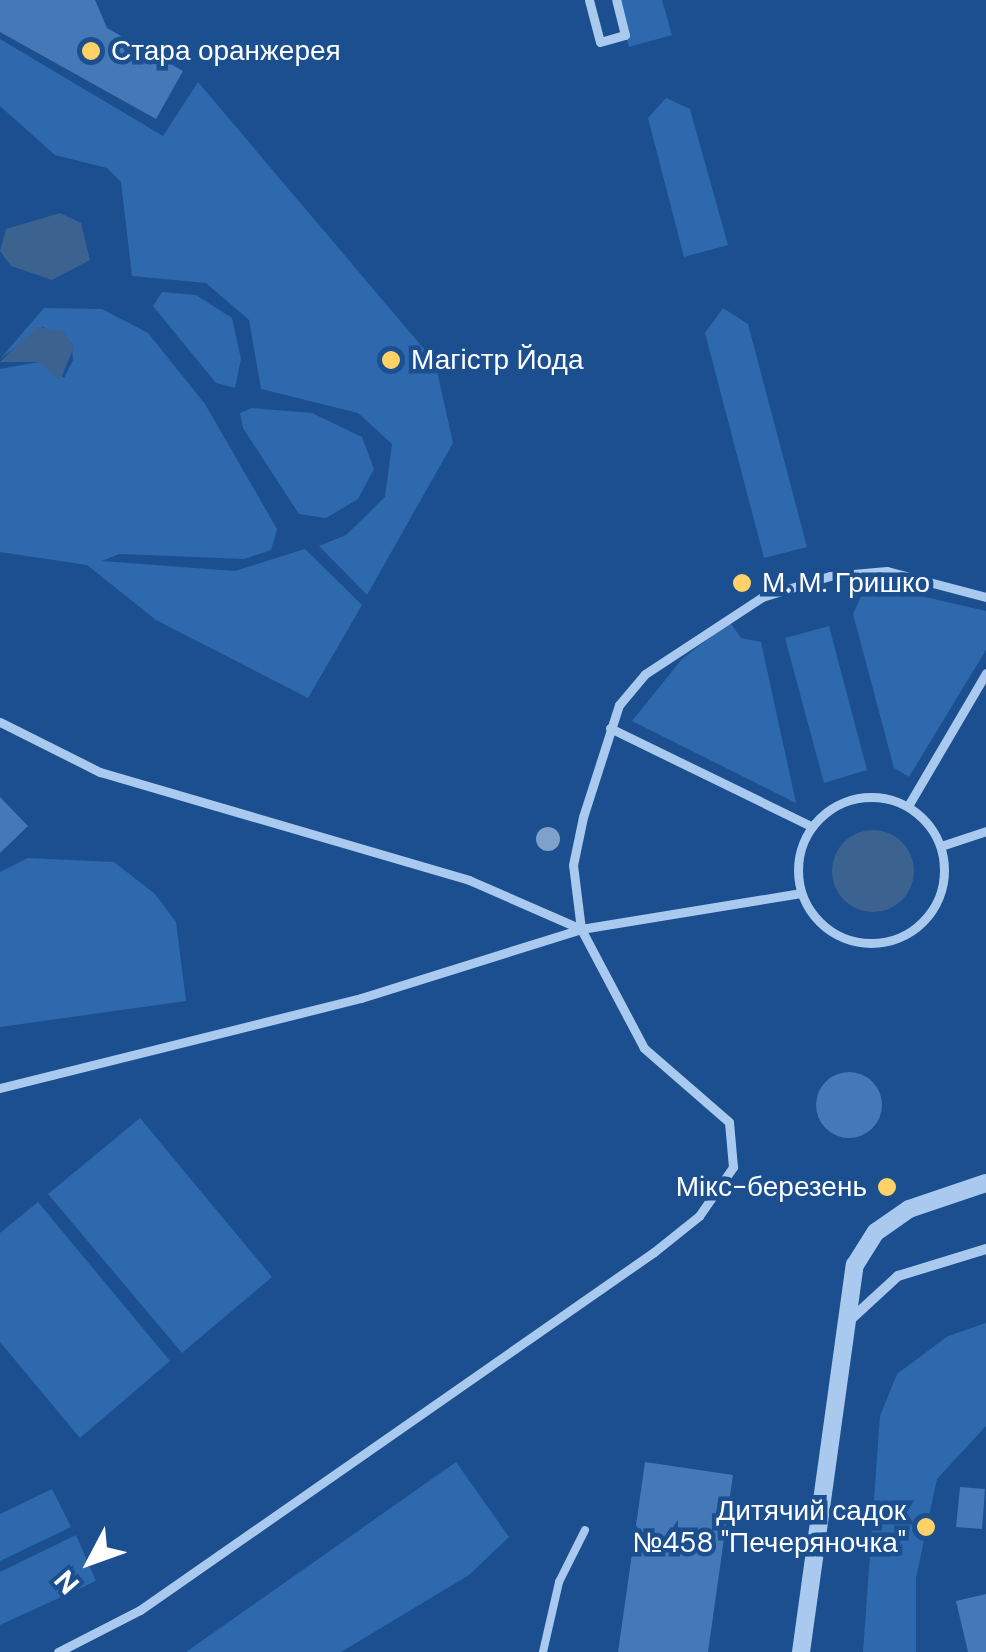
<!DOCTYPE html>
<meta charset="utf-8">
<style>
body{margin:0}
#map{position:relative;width:986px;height:1652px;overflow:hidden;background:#1b4f8f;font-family:"DM Sans",sans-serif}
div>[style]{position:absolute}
.green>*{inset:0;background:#2e69ad}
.water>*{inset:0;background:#3c6290}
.round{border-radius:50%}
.building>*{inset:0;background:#4478b7}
.service>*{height:8px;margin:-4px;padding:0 4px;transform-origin:4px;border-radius:4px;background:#a9c9ee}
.pedestrian>*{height:9px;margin:-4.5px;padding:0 4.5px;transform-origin:4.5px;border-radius:4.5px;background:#a9c9ee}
.pedestrian>.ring{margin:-4.5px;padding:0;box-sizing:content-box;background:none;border:9px solid #a9c9ee;border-radius:50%}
.minor>*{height:10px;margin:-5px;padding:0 5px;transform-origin:5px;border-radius:5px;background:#a9c9ee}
.tertiary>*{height:18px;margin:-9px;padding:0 9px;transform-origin:9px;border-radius:9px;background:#a9c9ee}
.trees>*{width:24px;height:24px;margin:-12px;border-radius:50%;background:#7ea0ca}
.dots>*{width:28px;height:28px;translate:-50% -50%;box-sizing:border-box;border:5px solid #1b4f8f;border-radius:50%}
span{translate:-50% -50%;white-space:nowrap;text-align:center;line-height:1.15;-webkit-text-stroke:9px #1b4f8f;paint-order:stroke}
.poi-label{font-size:28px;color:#fff}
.left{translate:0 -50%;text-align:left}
.right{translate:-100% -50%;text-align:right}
.north{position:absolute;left:40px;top:1512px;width:100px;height:100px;-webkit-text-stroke:8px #1b4f8f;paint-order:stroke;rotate:229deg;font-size:28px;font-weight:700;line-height:40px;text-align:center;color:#fff}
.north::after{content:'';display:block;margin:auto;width:35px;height:45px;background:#fff;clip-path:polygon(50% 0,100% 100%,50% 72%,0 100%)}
</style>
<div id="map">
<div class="green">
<i style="clip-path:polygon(616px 0,662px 0,672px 35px,629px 47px)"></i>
<i style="clip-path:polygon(0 39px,163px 136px,198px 82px,435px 362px,453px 443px,367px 595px,319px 546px,346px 535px,385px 497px,392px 444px,358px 413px,261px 389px,249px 320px,206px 283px,132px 276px,121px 182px,107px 168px,55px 155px,0 106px)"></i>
<i style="clip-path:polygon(666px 98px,690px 109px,728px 245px,684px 257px,648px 118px)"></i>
<i style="clip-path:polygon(162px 292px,196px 295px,232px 318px,241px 359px,235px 388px,216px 383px,153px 306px)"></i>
<i style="clip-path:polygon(44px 308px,102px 309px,148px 333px,205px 404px,277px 529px,271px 550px,244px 559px,119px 554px,102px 561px,235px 571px,305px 549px,362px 605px,308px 698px,156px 620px,87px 565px,0 552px,0 369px,39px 362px,64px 378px,73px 360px,72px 343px,43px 327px,0 359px)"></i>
<i style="clip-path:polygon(723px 308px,748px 324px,807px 547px,764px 558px,705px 333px)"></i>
<i style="clip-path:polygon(252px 408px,312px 413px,362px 437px,374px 469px,358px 499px,326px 518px,299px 514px,243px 428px,240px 413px)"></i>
<i style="clip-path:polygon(882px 587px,986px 611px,986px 650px,909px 777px,894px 768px,853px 614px,865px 588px)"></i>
<i style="clip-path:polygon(730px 622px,741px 638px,761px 642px,796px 803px,632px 721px,682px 659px)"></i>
<i style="clip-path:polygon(829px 626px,867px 770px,824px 783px,785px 638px)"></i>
<i style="clip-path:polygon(28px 858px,114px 862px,155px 894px,176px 922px,186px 1001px,0 1027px,0 872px)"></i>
<i style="clip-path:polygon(140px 1118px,272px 1277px,182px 1353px,48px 1194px)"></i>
<i style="clip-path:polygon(38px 1202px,170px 1361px,80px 1438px,0 1342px,0 1233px)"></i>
<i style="clip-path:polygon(986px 1323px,986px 1426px,937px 1479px,916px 1578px,916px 1652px,863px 1652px,880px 1416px,897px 1374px,948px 1336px)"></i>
<i style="clip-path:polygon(456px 1462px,509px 1537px,469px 1575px,341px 1652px,186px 1652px)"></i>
<i style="clip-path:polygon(52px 1489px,71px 1527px,0 1561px,0 1514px)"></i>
<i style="clip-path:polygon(76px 1535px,96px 1581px,0 1625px,0 1572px)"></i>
</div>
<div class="water">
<i style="clip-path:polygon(60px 213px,81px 223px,90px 260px,52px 280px,11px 266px,0 251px,6px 229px)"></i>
<i style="clip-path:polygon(37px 327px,63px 331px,74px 347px,60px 381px,39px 362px,0 362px)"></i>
<i class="round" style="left:832px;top:830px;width:82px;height:82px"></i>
</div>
<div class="building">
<i style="clip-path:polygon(0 0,95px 0,107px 28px,183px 71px,156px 119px,0 32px)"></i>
<i style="clip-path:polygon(0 797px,28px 826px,0 853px)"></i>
<i class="round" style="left:816px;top:1072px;width:66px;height:66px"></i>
<i style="clip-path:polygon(645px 1462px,733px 1475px,708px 1652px,618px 1652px)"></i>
<i style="clip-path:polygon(960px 1487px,985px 1489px,982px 1529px,956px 1527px)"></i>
<i style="clip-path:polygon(986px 1594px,986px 1652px,968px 1652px,956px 1601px)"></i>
</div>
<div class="service">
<i style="left:543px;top:1652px;width:72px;rotate:-77.1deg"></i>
<i style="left:559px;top:1582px;width:58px;rotate:-63.4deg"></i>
</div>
<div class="pedestrian">
<i style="left:589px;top:0;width:43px;rotate:75.3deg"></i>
<i style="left:600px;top:42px;width:26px;rotate:-16deg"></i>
<i style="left:625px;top:35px;width:36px;rotate:-104deg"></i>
<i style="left:0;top:722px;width:112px;rotate:26.6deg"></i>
<i style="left:100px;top:772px;width:384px;rotate:16.3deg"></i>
<i style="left:469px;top:880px;width:122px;rotate:23.6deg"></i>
<i style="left:610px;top:728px;width:224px;rotate:26deg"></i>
<i class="ring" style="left:798px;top:797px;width:137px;height:137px"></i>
<i style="left:908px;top:806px;width:154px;rotate:-59.6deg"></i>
<i style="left:941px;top:846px;width:47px;rotate:-18.4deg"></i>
<i style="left:0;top:1088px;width:372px;rotate:-14deg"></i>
<i style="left:361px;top:998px;width:231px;rotate:-17.4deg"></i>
<i style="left:581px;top:929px;width:223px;rotate:-9.3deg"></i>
<i style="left:58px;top:1652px;width:92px;rotate:-27.1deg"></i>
<i style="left:140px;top:1610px;width:626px;rotate:-34.86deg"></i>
<i style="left:654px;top:1252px;width:58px;rotate:-38.7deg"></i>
<i style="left:699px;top:1216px;width:60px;rotate:-55.2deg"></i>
<i style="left:733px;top:1167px;width:45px;rotate:-95.1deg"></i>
<i style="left:729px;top:1122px;width:113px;rotate:-139deg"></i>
<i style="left:644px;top:1048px;width:135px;rotate:-117.9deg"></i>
<i style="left:581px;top:929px;width:64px;rotate:-97.1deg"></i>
<i style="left:573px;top:865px;width:49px;rotate:-78.2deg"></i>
<i style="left:583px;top:817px;width:118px;rotate:-72.2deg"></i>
<i style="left:619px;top:705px;width:40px;rotate:-50deg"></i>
<i style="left:645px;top:674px;width:140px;rotate:-33.3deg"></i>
<i style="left:762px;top:597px;width:71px;rotate:-17.2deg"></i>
<i style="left:830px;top:576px;width:57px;rotate:-5deg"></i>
<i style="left:887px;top:571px;width:102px;rotate:14.7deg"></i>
</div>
<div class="minor">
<i style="left:849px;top:1321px;width:67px;rotate:-42.6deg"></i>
<i style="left:898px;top:1276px;width:92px;rotate:-17.1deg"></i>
</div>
<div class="tertiary">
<i style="left:801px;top:1652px;width:391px;rotate:-82.1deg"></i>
<i style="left:855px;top:1265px;width:39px;rotate:-58deg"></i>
<i style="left:876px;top:1232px;width:40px;rotate:-34.9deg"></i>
<i style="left:909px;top:1209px;width:81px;rotate:-18.7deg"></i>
</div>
<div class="trees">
<i style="left:548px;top:839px"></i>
</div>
<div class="dots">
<i style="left:91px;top:51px;background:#ffd166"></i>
<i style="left:391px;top:360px;background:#ffd166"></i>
<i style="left:742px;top:583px;background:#ffd166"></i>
<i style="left:887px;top:1187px;background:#ffd166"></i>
<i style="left:926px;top:1527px;background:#ffd166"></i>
</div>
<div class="poi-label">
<span class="left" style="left:111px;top:51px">Стара оранжерея</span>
<span class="left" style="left:411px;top:360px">Магістр Йода</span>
<span class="left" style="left:762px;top:583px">М. М. Гришко</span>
<span class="right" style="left:867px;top:1187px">Мікс-березень</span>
<span class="right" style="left:906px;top:1527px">Дитячий садок<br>№458 "Печеряночка"</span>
</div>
<div class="north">N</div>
</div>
